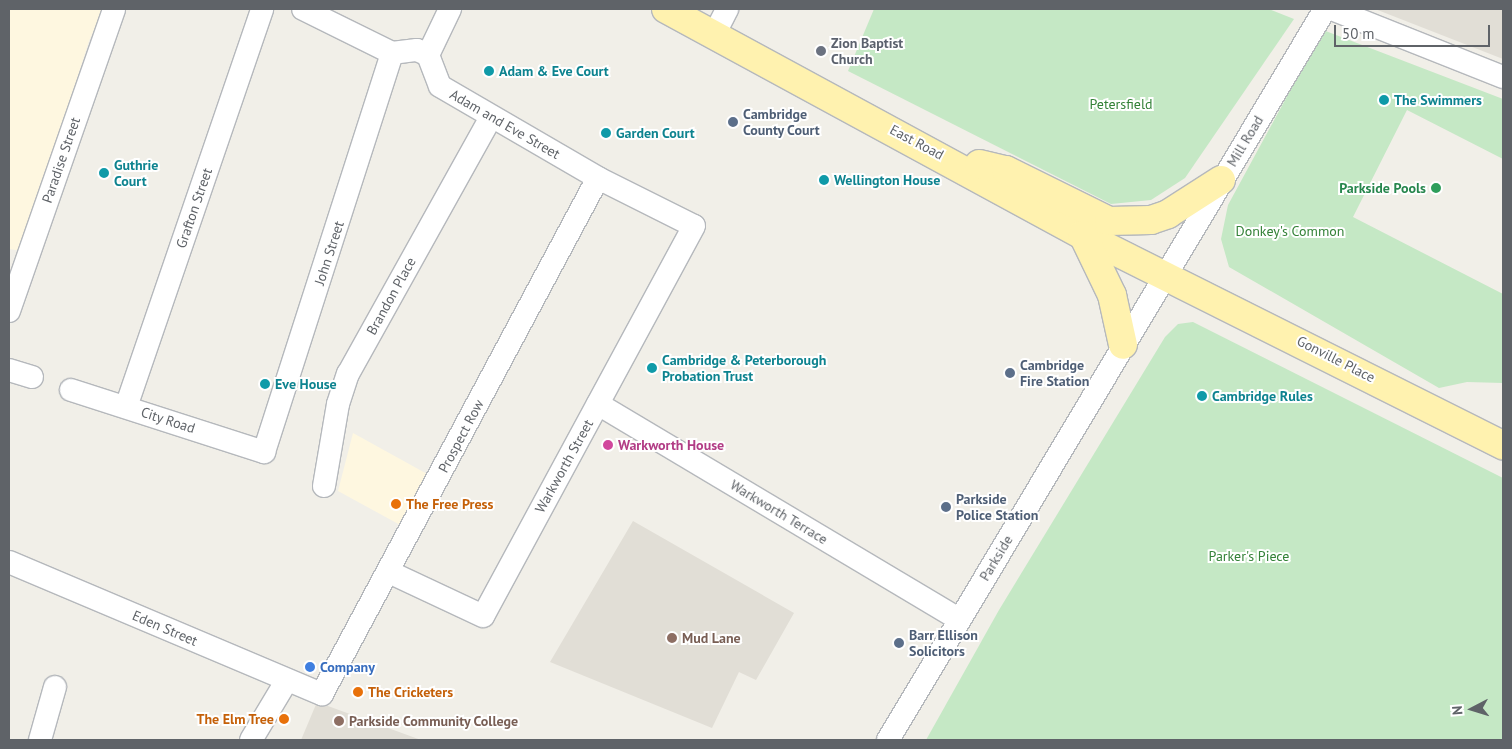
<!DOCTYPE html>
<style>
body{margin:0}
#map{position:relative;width:1512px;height:749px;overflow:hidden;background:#f1efe8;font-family:"PT Sans",sans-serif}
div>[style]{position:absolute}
.commercial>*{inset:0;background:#fef7e0}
.education>*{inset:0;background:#e1ded6}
.green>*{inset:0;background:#c5e8c5}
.roads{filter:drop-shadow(1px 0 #b5b8bc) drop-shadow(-1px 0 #b5b8bc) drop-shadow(0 1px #b5b8bc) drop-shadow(0 -1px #b5b8bc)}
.minor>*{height:22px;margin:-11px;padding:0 11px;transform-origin:11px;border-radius:11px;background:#fff}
.major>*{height:28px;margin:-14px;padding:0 14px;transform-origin:14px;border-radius:14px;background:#fff2af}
.dots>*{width:14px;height:14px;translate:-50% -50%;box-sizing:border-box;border:2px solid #fff;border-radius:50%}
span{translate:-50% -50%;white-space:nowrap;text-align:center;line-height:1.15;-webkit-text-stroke:4px #fff;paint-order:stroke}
.worship-label{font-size:14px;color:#5b616d;font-weight:700}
.left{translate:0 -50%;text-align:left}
.culture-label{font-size:14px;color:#0d838f;font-weight:700}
.park-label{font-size:14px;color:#348238}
.service-label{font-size:14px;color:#4e5e75;font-weight:700}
.street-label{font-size:14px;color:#5f6368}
.leisure-label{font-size:14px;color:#27864d;font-weight:700}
.right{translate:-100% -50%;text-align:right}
.hotel-label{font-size:14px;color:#b23c85;font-weight:700}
.food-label{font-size:14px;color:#c56008;font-weight:700}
.education-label{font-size:14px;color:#785e54;font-weight:700}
.shop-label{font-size:14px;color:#366cbe;font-weight:700}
.frame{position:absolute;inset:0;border:10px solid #5f6368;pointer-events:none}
.north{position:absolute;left:1447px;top:684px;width:50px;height:50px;-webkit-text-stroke:4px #fff;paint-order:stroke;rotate:265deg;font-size:14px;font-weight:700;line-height:20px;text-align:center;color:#5f6368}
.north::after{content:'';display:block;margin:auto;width:18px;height:22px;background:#5f6368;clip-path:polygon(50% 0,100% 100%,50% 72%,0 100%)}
.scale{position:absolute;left:1334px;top:25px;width:156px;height:22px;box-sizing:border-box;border:2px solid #5f6368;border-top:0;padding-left:6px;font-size:15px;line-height:18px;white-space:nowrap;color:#5f6368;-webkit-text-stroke:4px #fff;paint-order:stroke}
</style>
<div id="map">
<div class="commercial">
<i style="clip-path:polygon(9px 9px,103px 9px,89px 41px,22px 251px,9px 249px)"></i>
<i style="clip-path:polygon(353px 433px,429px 475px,402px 526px,338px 491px)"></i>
</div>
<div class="education">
<i style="clip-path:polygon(1375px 9px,1503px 9px,1503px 59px)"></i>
<i style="clip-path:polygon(633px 521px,794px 613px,756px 680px,739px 672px,712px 728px,550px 662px)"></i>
<i style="clip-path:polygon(317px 702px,421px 740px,301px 740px)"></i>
</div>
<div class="green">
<i style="clip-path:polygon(874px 9px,1269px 9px,1294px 19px,1185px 178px,1151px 200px,1111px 204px,848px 71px)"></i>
<i style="clip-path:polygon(1323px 30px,1503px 99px,1503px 159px,1407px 110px,1353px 217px,1503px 294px,1503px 383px,1467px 382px,1439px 388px,1229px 267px,1221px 239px,1228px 205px)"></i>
<i style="clip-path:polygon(1193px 322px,1503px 478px,1503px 740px,926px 740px,999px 610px,1165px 337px,1178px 324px)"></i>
</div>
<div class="roads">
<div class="minor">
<i style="left:303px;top:9px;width:99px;rotate:26.3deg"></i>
<i style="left:392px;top:53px;width:25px;rotate:-7deg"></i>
<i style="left:417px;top:50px;width:12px;rotate:24deg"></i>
<i style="left:428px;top:55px;width:33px;rotate:69deg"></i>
<i style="left:440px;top:86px;width:183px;rotate:30.2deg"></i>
<i style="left:598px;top:178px;width:107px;rotate:26.6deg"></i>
<i style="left:694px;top:226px;width:443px;rotate:118.4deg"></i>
<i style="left:483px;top:616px;width:104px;rotate:-154.9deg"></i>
<i style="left:1332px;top:9px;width:184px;rotate:21.7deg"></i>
<i style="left:714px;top:35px;width:29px;rotate:-63deg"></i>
<i style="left:428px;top:55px;width:51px;rotate:-64.4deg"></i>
<i style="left:9px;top:311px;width:320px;rotate:-70.8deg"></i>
<i style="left:9px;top:370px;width:24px;rotate:17deg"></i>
<i style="left:71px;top:390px;width:203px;rotate:17.8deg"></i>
<i style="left:264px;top:452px;width:419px;rotate:-72.2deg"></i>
<i style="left:598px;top:404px;width:420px;rotate:30.8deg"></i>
<i style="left:126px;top:407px;width:421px;rotate:-71.1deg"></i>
<i style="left:324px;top:486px;width:83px;rotate:-80.3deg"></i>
<i style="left:338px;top:404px;width:32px;rotate:-72deg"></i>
<i style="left:348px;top:374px;width:294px;rotate:-60.9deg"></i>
<i style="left:9px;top:562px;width:340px;rotate:22.9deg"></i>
<i style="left:322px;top:694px;width:585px;rotate:-61.86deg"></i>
<i style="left:40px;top:740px;width:55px;rotate:-74.2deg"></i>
<i style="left:251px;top:740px;width:70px;rotate:-59deg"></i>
<i style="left:888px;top:740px;width:852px;rotate:-59.13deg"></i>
</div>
<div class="major">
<i style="left:666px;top:9px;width:474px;rotate:28.5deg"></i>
<i style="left:1083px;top:235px;width:470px;rotate:26.6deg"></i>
<i style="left:979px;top:164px;width:28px;rotate:13deg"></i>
<i style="left:1006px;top:170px;width:115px;rotate:26.3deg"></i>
<i style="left:1109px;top:221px;width:42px;rotate:-1.4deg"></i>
<i style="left:1151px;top:220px;width:18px;rotate:-19deg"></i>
<i style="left:1168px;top:214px;width:63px;rotate:-32.7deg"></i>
<i style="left:1083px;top:235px;width:67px;rotate:64.2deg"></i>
<i style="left:1112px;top:295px;width:51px;rotate:77.6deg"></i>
</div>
</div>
<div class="dots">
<i style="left:821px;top:51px;background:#6b7280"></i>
<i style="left:489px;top:71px;background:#0f9aa8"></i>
<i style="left:1384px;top:100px;background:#0f9aa8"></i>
<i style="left:733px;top:122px;background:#5c6f8a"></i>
<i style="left:606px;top:133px;background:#0f9aa8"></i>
<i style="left:104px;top:173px;background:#0f9aa8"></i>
<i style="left:824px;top:180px;background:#0f9aa8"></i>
<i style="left:1436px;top:188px;background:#2e9e5b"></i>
<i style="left:652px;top:368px;background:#0f9aa8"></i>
<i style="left:1010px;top:373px;background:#5c6f8a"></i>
<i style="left:265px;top:384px;background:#0f9aa8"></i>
<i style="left:1202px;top:396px;background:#0f9aa8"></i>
<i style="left:608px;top:445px;background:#d1479c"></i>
<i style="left:396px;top:504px;background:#e8710a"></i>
<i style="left:946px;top:507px;background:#5c6f8a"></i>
<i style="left:672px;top:638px;background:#8d6e63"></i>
<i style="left:899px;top:643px;background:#5c6f8a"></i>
<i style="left:310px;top:667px;background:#3f7fe0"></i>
<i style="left:358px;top:692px;background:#e8710a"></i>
<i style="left:284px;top:719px;background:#e8710a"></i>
<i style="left:339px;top:721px;background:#8d6e63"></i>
</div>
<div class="worship-label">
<span class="left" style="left:831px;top:51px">Zion Baptist<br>Church</span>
</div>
<div class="culture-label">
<span class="left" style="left:499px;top:71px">Adam &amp; Eve Court</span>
<span class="left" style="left:1394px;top:100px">The Swimmers</span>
<span class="left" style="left:616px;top:133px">Garden Court</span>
<span class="left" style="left:114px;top:173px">Guthrie<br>Court</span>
<span class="left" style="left:834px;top:180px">Wellington House</span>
<span class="left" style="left:662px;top:368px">Cambridge &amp; Peterborough<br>Probation Trust</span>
<span class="left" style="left:275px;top:384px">Eve House</span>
<span class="left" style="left:1212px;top:396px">Cambridge Rules</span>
</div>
<div class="park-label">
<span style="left:1121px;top:104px">Petersfield</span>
<span style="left:1290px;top:231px">Donkey's Common</span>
<span style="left:1249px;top:556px">Parker's Piece</span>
</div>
<div class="service-label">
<span class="left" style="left:743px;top:122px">Cambridge<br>County Court</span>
<span class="left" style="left:1020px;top:373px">Cambridge<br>Fire Station</span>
<span class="left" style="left:956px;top:507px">Parkside<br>Police Station</span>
<span class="left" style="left:909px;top:643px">Barr Ellison<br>Solicitors</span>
</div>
<div class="street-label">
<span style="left:505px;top:124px;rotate:30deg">Adam and Eve Street</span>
<span style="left:1245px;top:141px;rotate:-59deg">Mill Road</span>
<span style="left:917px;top:142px;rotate:28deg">East Road</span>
<span style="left:61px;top:160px;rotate:-71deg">Paradise Street</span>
<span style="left:194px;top:208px;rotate:-71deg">Grafton Street</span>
<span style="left:329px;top:253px;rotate:-72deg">John Street</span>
<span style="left:391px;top:296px;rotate:-61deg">Brandon Place</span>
<span style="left:1336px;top:359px;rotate:27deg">Gonville Place</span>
<span style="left:168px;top:420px;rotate:18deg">City Road</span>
<span style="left:461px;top:436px;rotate:-62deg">Prospect Row</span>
<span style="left:564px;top:466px;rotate:-61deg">Warkworth Street</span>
<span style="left:779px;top:512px;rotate:31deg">Warkworth Terrace</span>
<span style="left:996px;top:558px;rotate:-59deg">Parkside</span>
<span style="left:165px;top:628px;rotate:23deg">Eden Street</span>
</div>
<div class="leisure-label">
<span class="right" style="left:1426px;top:188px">Parkside Pools</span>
</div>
<div class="hotel-label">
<span class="left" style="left:618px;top:445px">Warkworth House</span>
</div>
<div class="food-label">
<span class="left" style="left:406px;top:504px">The Free Press</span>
<span class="left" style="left:368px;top:692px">The Cricketers</span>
<span class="right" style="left:274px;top:719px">The Elm Tree</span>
</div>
<div class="education-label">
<span class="left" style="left:682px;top:638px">Mud Lane</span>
<span class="left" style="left:349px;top:721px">Parkside Community College</span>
</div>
<div class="shop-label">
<span class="left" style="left:320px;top:667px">Company</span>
</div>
<div class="frame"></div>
<div class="north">N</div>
<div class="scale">50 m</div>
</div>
